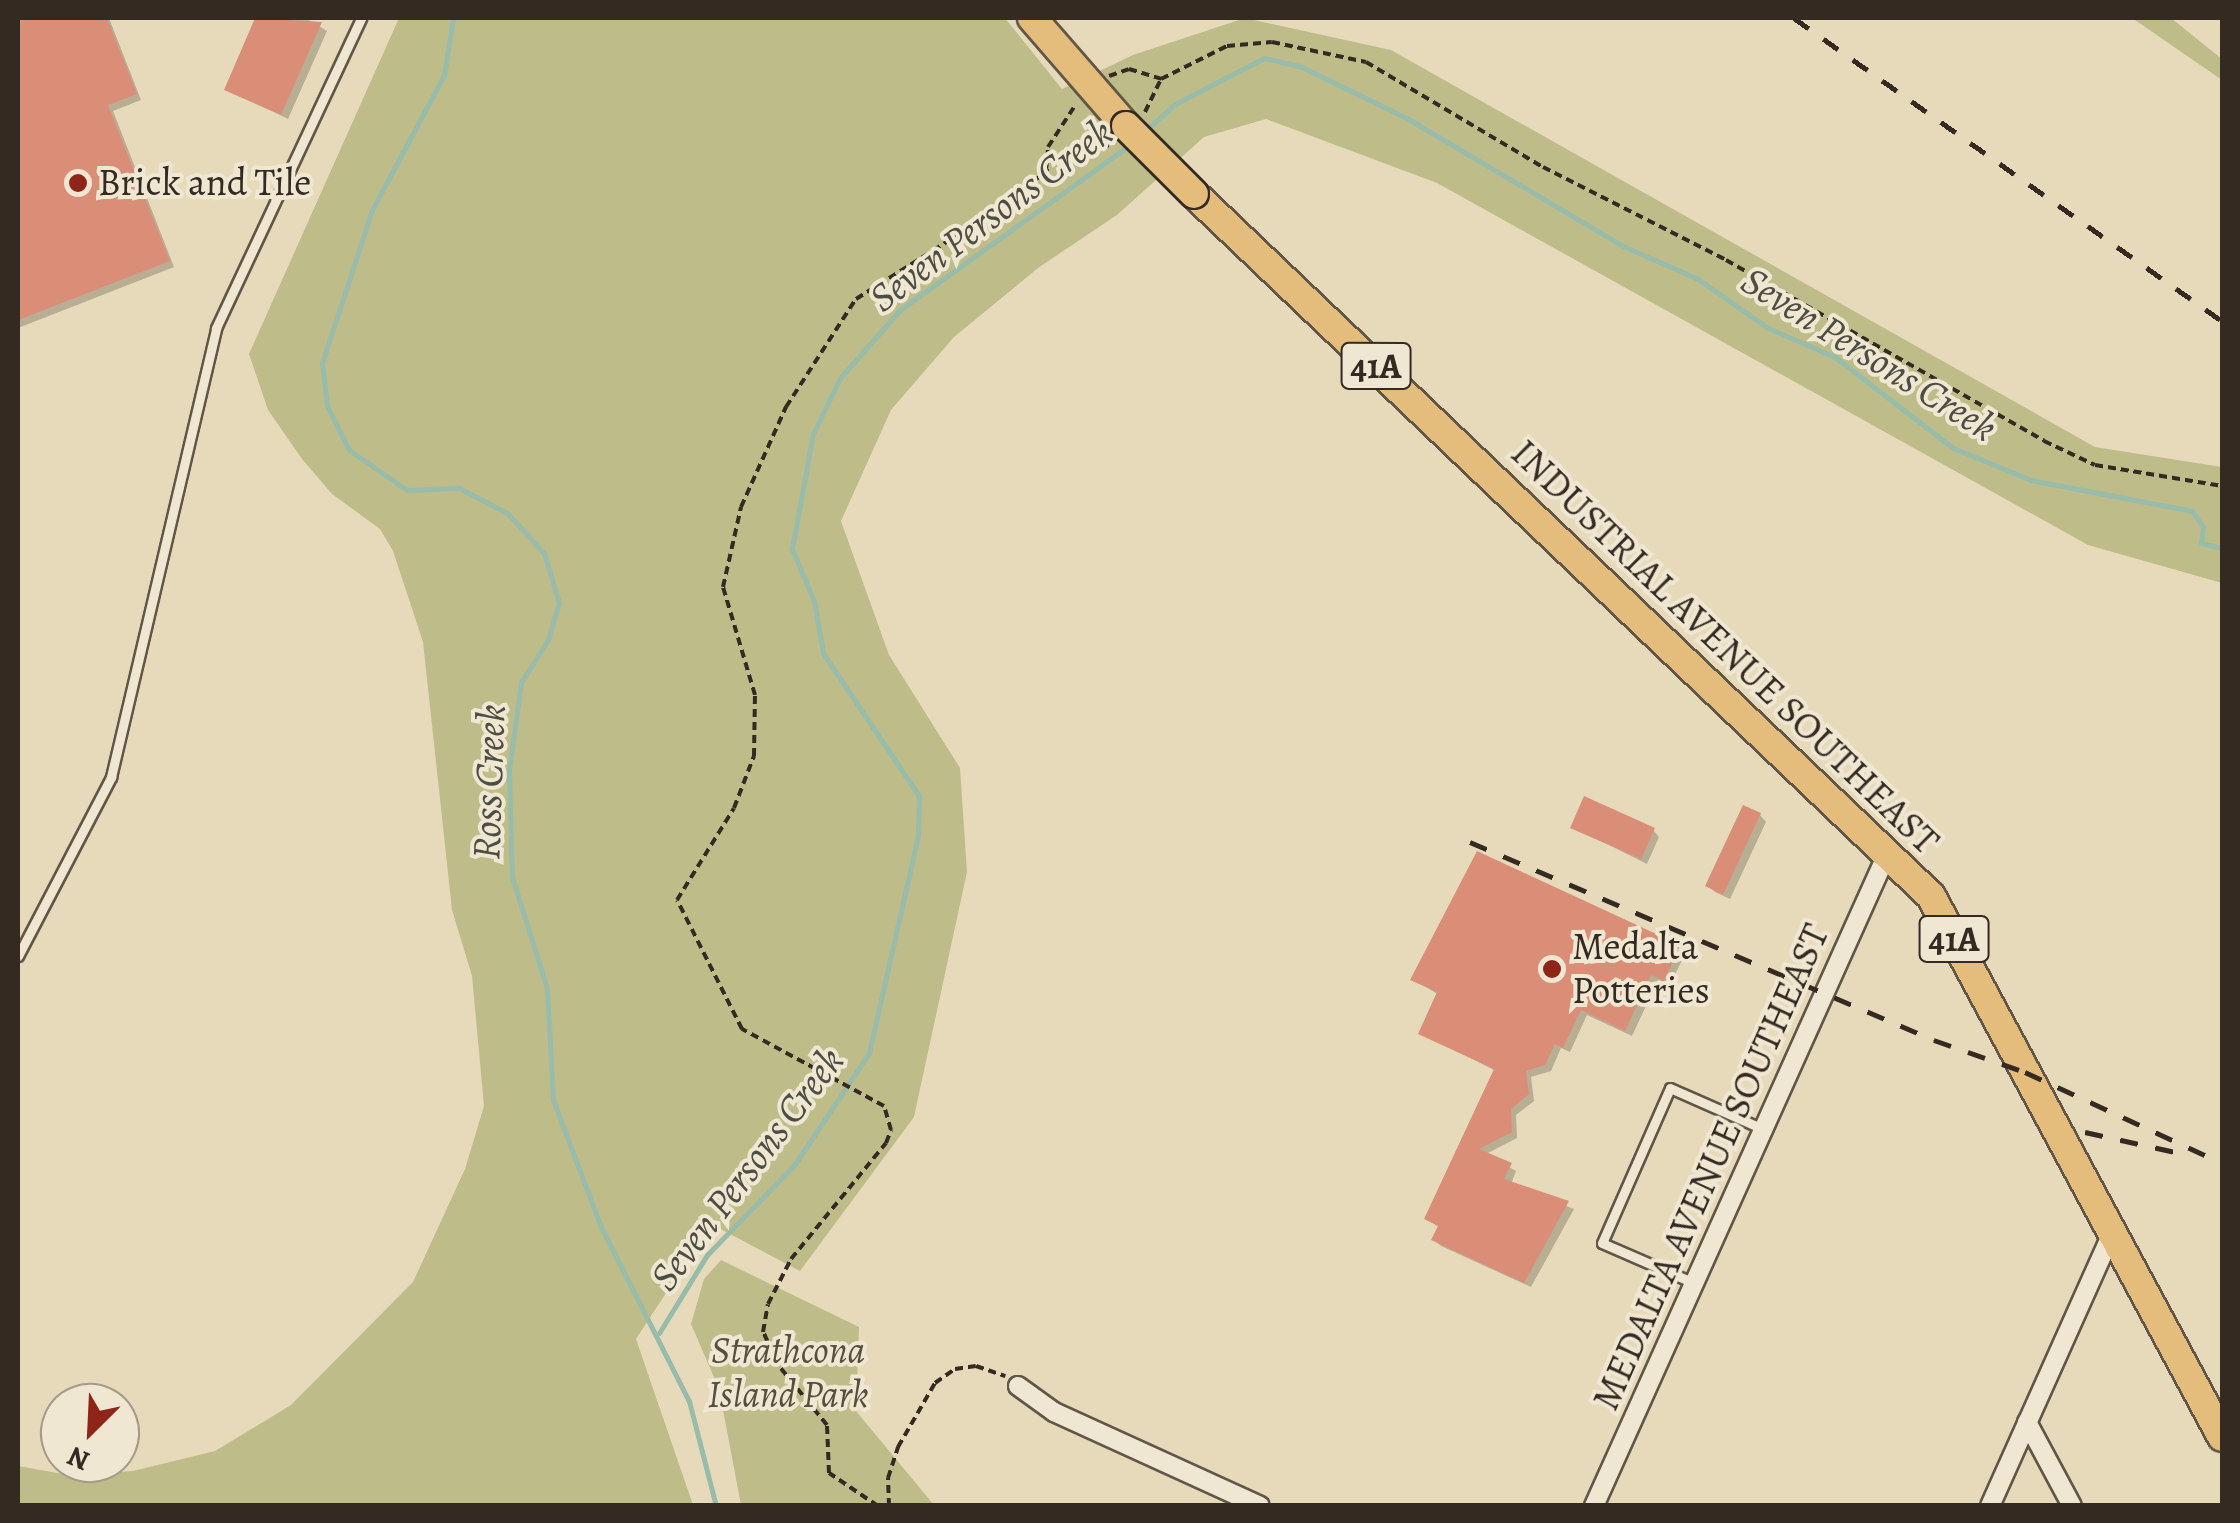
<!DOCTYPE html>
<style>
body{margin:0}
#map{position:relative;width:2240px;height:1523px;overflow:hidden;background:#e7daba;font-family:Alegreya,serif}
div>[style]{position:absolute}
.green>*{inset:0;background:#bebd8a}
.shadow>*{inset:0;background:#0003}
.stream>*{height:5px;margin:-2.5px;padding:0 2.5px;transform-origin:2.5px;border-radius:2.5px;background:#98bbaa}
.building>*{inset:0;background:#da8e77}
.path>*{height:4px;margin-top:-2px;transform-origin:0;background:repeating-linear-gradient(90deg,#342a21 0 8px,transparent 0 13px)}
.roads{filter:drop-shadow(2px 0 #615647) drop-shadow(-2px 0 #615647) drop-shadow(0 2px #615647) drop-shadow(0 -2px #615647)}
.lane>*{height:9px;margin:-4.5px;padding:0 4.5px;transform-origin:4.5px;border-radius:4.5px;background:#efe7d2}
.street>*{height:18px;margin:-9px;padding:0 9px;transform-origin:9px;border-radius:9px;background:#efe7d2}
.primary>*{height:28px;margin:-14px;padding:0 14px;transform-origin:14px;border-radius:14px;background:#e4bd7d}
.rail>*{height:5px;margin-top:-2.5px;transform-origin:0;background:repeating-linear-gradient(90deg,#342a21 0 18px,transparent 0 36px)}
.bridges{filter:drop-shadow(2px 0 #342a21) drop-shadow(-2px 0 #342a21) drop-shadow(0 2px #342a21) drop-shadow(0 -2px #342a21)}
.primary-bridge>*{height:28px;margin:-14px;padding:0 14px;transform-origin:14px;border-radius:14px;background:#e4bd7d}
.dots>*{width:28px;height:28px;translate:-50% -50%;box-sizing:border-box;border:5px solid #efe7d2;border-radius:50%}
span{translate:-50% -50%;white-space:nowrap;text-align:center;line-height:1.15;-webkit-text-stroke:8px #efe7d2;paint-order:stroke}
.shield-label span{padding:2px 8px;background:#efe7d2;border:2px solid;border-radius:8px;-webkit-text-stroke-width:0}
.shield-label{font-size:35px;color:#342a21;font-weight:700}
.poi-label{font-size:38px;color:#342a21}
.left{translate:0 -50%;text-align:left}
.street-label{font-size:38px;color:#342a21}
.park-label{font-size:38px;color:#564f3b;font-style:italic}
.water-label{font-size:40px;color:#4d4e43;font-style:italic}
.frame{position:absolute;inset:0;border:20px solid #342a21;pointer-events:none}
.north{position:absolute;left:40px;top:1383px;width:100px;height:100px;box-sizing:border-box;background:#efe7d2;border:2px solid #a49b8b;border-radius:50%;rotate:204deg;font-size:28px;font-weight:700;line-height:40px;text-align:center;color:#342a21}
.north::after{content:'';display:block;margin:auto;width:35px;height:45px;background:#8f2418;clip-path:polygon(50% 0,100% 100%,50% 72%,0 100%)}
</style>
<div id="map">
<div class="green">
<i style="clip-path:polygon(399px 18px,1005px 18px,1062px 89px,1133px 55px,1245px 18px,1391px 50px,2095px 447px,2222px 467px,2222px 583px,2088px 545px,1437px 183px,1266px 119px,1204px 137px,1117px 215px,1038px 268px,954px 337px,891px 410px,841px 521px,889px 655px,960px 768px,967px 872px,914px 1117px,800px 1271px,711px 1224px,636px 1339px,693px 1505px,18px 1505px,18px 1466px,69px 1475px,133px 1471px,215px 1451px,291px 1405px,413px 1282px,465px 1169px,484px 1106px,472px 976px,452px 910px,423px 642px,393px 551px,380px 529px,332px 494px,302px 459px,268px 410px,249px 354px)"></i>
<i style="clip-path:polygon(2132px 18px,2171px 18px,2222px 59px,2222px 80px)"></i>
<i style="clip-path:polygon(721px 1260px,859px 1327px,856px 1411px,934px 1505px,741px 1505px,719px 1389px,691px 1324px,704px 1279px)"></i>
</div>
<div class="shadow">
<i style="clip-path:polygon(18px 18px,109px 18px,141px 100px,113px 111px,174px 267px,18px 328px)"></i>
<i style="clip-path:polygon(258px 18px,305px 18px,327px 31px,288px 119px,227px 89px)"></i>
<i style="clip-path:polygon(1760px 815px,1766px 822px,1730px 899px,1715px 892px,1708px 886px)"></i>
<i style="clip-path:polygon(1573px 827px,1653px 830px,1659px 837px,1647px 864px)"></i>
<i style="clip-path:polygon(1478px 855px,1685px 954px,1670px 985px,1658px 980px,1632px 1036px,1587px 1015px,1570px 1052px,1561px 1048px,1551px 1071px,1531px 1077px,1534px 1101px,1516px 1115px,1517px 1138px,1486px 1154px,1516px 1171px,1511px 1184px,1574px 1209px,1531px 1287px,1441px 1246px,1434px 1240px,1440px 1228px,1427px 1219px,1496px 1071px,1421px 1033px,1439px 995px,1413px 979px)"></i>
</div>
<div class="stream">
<i style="left:453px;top:18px;width:58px;rotate:99deg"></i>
<i style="left:444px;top:75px;width:153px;rotate:118.1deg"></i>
<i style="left:372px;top:210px;width:161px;rotate:108.1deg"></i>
<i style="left:322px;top:363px;width:43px;rotate:83.4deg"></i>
<i style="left:327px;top:406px;width:49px;rotate:63.4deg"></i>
<i style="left:349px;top:450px;width:70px;rotate:34.6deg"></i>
<i style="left:407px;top:490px;width:52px;rotate:-2.2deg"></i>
<i style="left:459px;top:488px;width:54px;rotate:27.5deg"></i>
<i style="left:507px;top:513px;width:54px;rotate:47.2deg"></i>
<i style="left:544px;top:553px;width:52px;rotate:73.3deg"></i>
<i style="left:559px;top:603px;width:39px;rotate:107deg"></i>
<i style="left:548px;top:640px;width:50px;rotate:122.7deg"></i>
<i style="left:521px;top:682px;width:90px;rotate:97.7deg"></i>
<i style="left:509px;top:771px;width:106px;rotate:88.4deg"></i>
<i style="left:512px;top:877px;width:116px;rotate:72.5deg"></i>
<i style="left:547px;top:988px;width:112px;rotate:86.9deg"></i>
<i style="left:553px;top:1100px;width:136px;rotate:69.3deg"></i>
<i style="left:601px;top:1227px;width:195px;rotate:63.2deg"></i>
<i style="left:689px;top:1401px;width:108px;rotate:75.6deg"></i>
<i style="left:1143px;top:133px;width:43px;rotate:-42.2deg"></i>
<i style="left:1175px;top:104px;width:100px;rotate:-27.3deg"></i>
<i style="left:1264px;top:58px;width:39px;rotate:13deg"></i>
<i style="left:1302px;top:67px;width:120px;rotate:26.1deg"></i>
<i style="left:1410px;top:120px;width:245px;rotate:30.6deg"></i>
<i style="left:1621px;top:245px;width:84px;rotate:23.8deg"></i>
<i style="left:1698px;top:279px;width:85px;rotate:35deg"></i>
<i style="left:1768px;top:328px;width:73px;rotate:23.4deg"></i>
<i style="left:1835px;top:357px;width:149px;rotate:37.6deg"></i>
<i style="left:1953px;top:448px;width:84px;rotate:22.3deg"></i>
<i style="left:2031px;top:480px;width:164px;rotate:10.9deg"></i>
<i style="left:2192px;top:511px;width:19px;rotate:55deg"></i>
<i style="left:2203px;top:527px;width:16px;rotate:97deg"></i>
<i style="left:2201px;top:543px;width:22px;rotate:13deg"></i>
<i style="left:659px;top:1333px;width:92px;rotate:-58.4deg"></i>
<i style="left:707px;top:1255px;width:127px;rotate:-46deg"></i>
<i style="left:795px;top:1164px;width:133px;rotate:-56.3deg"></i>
<i style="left:869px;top:1053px;width:222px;rotate:-77.3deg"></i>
<i style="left:918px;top:836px;width:40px;rotate:-88.6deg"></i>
<i style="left:919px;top:796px;width:172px;rotate:-123.9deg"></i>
<i style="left:823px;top:653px;width:53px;rotate:-99.8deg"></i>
<i style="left:814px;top:601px;width:56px;rotate:-112.9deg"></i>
<i style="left:792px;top:549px;width:117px;rotate:-79.7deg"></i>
<i style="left:813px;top:434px;width:62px;rotate:-64.3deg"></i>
<i style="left:840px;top:378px;width:91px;rotate:-48.6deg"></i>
<i style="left:900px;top:310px;width:286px;rotate:-35.7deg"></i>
</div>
<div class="building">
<i style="clip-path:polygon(18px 18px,107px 18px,137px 94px,108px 105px,170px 261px,18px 320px)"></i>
<i style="clip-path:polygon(255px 18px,322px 22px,281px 115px,224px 90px)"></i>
<i style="clip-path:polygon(1584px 796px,1655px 828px,1641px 859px,1570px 828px)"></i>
<i style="clip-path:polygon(1743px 805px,1761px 813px,1723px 895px,1705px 886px)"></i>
<i style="clip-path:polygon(1477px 851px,1680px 945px,1664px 981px,1651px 975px,1625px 1031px,1581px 1010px,1563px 1048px,1555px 1044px,1545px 1065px,1526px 1071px,1529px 1094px,1511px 1109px,1512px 1132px,1479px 1149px,1512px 1163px,1504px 1179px,1569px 1201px,1524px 1283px,1431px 1240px,1438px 1226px,1424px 1219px,1494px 1069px,1418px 1034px,1437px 992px,1410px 980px)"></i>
</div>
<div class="path">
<i style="left:1109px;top:76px;width:21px;rotate:-19deg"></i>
<i style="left:1129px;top:69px;width:34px;rotate:17deg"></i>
<i style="left:1145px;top:112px;width:37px;rotate:-64deg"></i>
<i style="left:1161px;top:79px;width:74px;rotate:-26.6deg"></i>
<i style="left:1227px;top:46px;width:45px;rotate:-5.1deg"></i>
<i style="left:1272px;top:42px;width:96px;rotate:12deg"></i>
<i style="left:1366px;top:62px;width:206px;rotate:30.7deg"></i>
<i style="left:1543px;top:167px;width:205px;rotate:26.9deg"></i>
<i style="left:1726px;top:260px;width:366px;rotate:29.6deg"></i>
<i style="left:2044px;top:441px;width:56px;rotate:25.2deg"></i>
<i style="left:2095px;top:465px;width:129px;rotate:9.4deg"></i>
<i style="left:1046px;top:171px;width:24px;rotate:-85deg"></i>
<i style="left:1048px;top:147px;width:51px;rotate:-56.9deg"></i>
<i style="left:878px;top:1506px;width:59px;rotate:-146deg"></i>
<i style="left:829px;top:1473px;width:48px;rotate:-92.4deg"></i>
<i style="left:827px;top:1425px;width:77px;rotate:-129.2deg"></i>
<i style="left:778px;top:1365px;width:36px;rotate:-114deg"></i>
<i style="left:763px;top:1332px;width:28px;rotate:-80deg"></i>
<i style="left:768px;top:1304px;width:51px;rotate:-62.9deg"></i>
<i style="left:791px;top:1259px;width:150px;rotate:-50.7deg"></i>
<i style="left:886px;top:1143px;width:14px;rotate:-69deg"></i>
<i style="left:891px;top:1130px;width:25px;rotate:-106deg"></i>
<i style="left:884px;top:1106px;width:162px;rotate:-151.5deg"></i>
<i style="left:742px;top:1029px;width:144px;rotate:-116.7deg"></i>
<i style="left:677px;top:900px;width:108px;rotate:-58.2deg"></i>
<i style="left:734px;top:808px;width:56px;rotate:-69deg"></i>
<i style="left:754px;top:756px;width:61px;rotate:-89.1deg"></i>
<i style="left:755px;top:695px;width:113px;rotate:-106.5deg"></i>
<i style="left:723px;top:587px;width:82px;rotate:-77.3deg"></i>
<i style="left:741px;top:507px;width:110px;rotate:-65.8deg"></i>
<i style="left:786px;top:407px;width:129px;rotate:-57.1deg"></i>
<i style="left:856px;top:299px;width:186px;rotate:-32.2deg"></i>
<i style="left:1013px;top:200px;width:67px;rotate:-42deg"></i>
<i style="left:1063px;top:155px;width:48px;rotate:-12deg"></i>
<i style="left:889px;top:1506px;width:28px;rotate:-92deg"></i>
<i style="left:888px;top:1478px;width:33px;rotate:-72deg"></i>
<i style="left:898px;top:1447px;width:74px;rotate:-60deg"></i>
<i style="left:935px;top:1383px;width:24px;rotate:-35deg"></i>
<i style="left:955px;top:1369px;width:21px;rotate:-8deg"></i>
<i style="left:976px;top:1366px;width:31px;rotate:19deg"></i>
</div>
<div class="roads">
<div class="lane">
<i style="left:18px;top:956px;width:202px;rotate:-62.5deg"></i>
<i style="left:111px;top:777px;width:461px;rotate:-76.8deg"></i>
<i style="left:216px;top:328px;width:342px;rotate:-64.9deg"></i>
<i style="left:1694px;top:1283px;width:100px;rotate:-156.5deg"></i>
<i style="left:1602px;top:1243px;width:169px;rotate:-66.3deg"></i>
<i style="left:1670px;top:1088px;width:102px;rotate:23.8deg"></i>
</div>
<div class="street">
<i style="left:1018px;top:1386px;width:44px;rotate:35.8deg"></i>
<i style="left:1054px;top:1412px;width:226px;rotate:24.5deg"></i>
<i style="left:2027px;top:1422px;width:95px;rotate:61.8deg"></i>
<i style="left:1594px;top:1506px;width:715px;rotate:-65.8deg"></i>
<i style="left:1990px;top:1506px;width:299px;rotate:-65.9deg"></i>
</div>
<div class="primary">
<i style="left:1032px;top:18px;width:143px;rotate:49deg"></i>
<i style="left:1194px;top:194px;width:1018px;rotate:43.61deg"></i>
<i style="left:1931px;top:896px;width:614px;rotate:61.72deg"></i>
</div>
</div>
<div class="rail">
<i style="left:1794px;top:18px;width:524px;rotate:35.3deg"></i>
<i style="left:1470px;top:842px;width:504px;rotate:23.11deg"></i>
<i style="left:1934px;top:1040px;width:96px;rotate:19.4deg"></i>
<i style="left:2025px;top:1072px;width:217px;rotate:24.8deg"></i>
<i style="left:2085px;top:1132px;width:97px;rotate:12.5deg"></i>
</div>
<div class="bridges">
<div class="primary-bridge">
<i style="left:1126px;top:126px;width:96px;rotate:45deg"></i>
</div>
</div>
<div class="dots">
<i style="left:78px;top:183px;background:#8f2418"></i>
<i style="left:1552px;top:969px;background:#8f2418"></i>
</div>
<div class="shield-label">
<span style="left:1376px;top:366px">41A</span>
<span style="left:1954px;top:939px">41A</span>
</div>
<div class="poi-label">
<span class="left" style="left:98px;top:183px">Brick and Tile</span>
<span class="left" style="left:1572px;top:969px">Medalta<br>Potteries</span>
</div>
<div class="street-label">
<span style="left:1725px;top:647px;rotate:44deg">INDUSTRIAL AVENUE SOUTHEAST</span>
<span style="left:1711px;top:1167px;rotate:-66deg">MEDALTA AVENUE SOUTHEAST</span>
</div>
<div class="park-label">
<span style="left:788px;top:1373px">Strathcona<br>Island Park</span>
</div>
<div class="water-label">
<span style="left:991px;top:215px;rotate:-37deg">Seven Persons Creek</span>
<span style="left:1869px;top:354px;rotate:32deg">Seven Persons Creek</span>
<span style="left:489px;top:782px;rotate:-88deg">Ross Creek</span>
<span style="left:747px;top:1169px;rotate:-53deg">Seven Persons Creek</span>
</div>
<div class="frame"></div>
<div class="north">N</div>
</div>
